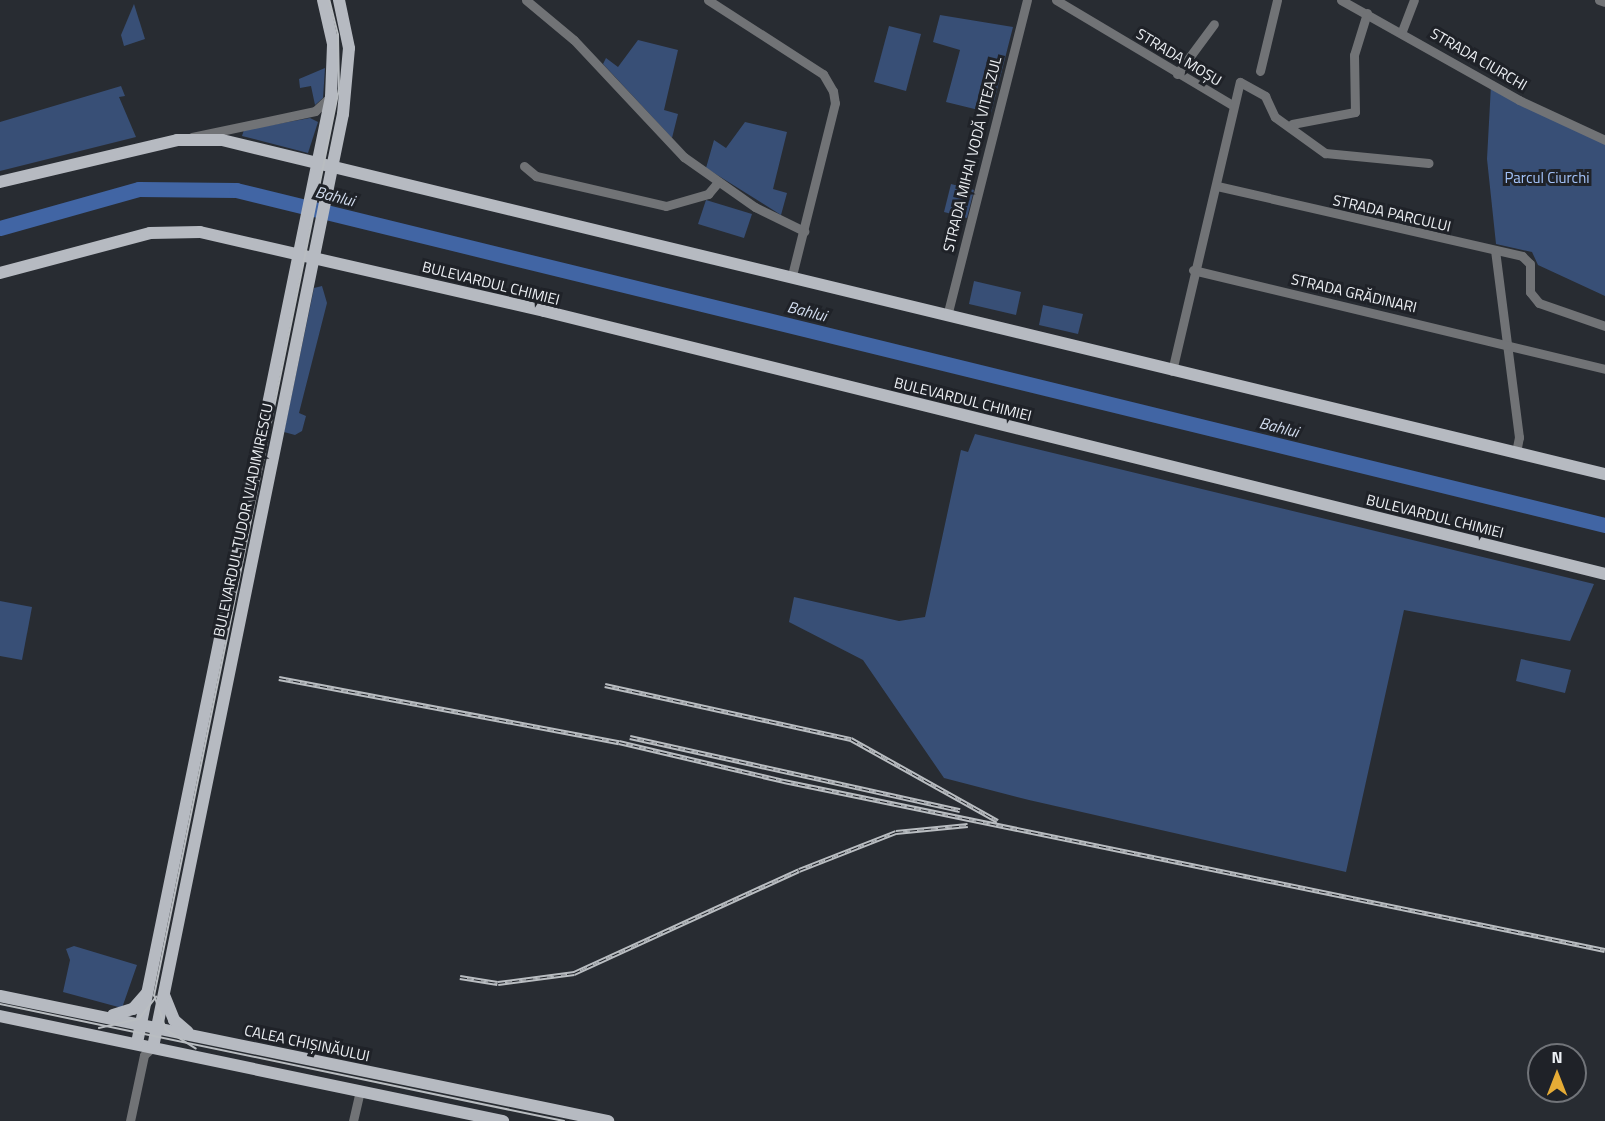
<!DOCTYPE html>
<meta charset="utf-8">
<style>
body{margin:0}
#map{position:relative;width:1605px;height:1121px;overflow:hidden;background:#282c32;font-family:"Titillium Web",sans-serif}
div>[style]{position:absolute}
.green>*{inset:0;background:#384f76}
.river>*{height:15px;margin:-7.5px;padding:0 7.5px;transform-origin:7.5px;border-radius:7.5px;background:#4165a4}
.minor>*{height:9px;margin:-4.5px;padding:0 4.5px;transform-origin:4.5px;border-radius:4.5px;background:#717376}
.major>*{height:12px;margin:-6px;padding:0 6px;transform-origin:6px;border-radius:6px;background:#b6bac1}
.tram>*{height:1.5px;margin:-0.75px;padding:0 0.75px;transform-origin:0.75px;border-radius:0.75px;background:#b9bdc1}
.rail>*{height:4.5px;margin-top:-2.25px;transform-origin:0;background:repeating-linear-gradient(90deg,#1f2228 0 7px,#b9bdc1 0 14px);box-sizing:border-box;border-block:2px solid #b9bdc1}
span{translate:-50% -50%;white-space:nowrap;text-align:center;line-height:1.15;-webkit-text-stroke:6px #1f2228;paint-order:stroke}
.street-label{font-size:15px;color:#eceff3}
.park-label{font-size:15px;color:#a4c3f9}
.water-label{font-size:16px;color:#d2ddef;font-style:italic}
.north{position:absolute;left:1527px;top:1043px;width:60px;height:60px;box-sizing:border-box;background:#1f2228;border:2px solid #717479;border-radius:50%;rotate:0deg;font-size:16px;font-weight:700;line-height:24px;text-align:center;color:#eceff3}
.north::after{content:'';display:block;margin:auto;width:21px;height:27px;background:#e6ac36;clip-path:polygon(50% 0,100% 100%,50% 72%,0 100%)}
</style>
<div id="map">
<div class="green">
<i style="clip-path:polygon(134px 4px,145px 39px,124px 46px,121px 35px)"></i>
<i style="clip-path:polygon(940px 15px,1013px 27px,991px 113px,946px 102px,960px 50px,933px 42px)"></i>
<i style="clip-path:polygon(889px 26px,921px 34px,906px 91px,874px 82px)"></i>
<i style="clip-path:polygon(638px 40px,678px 50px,664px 110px,678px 114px,672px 138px,603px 64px,606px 58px,618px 67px)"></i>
<i style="clip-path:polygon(325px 68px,323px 98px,315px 105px,311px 86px,300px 88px,299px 79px)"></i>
<i style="clip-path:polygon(1491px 85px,1605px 140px,1605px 296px,1538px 265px,1532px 252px,1496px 244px,1487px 159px)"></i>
<i style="clip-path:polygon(121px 86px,125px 96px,119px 97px,136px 137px,0 171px,0 122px)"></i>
<i style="clip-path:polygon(310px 118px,318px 122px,308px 153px,242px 136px,244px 130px)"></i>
<i style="clip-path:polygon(745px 122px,787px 132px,773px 189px,787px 193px,781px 215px,706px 168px,714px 140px,726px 148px)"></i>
<i style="clip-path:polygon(951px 184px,974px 190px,967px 218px,944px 212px)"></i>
<i style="clip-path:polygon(706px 200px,752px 214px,744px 238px,698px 224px)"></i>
<i style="clip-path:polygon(974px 281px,1021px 292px,1016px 315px,969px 304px)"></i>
<i style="clip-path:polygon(322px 286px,327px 303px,299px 413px,306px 416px,302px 431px,295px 435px,284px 432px,314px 288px)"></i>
<i style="clip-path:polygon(1043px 305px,1083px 314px,1078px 334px,1039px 325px)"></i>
<i style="clip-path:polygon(975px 434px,1594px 584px,1570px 641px,1404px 610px,1346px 872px,1029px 800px,944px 778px,863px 660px,789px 622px,794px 597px,899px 621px,925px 617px,961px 450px,968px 452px)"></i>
<i style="clip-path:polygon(0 601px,32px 607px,22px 660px,0 656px)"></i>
<i style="clip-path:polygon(1521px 659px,1571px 670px,1565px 693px,1516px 681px)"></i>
<i style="clip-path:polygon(74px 946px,137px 965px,122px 1008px,63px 992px,70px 960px,66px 949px)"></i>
</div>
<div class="river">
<i style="left:0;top:228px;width:144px;rotate:-15.7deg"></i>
<i style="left:139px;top:189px;width:97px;rotate:0.6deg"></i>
<i style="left:236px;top:190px;width:1409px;rotate:13.75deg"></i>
</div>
<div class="minor">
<i style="left:526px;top:0;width:62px;rotate:39.8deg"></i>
<i style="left:574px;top:40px;width:161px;rotate:46.8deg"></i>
<i style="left:684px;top:157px;width:87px;rotate:35.2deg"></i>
<i style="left:755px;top:207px;width:55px;rotate:26.1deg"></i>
<i style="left:708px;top:0;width:137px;rotate:32.8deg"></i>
<i style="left:823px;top:74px;width:20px;rotate:60deg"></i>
<i style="left:833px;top:91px;width:12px;rotate:81deg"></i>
<i style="left:835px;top:103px;width:178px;rotate:104deg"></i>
<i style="left:1056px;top:0;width:205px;rotate:30.8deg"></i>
<i style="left:1341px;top:0;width:204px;rotate:29.3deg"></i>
<i style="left:1519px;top:100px;width:95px;rotate:24.9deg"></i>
<i style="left:1599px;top:0;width:6px;rotate:18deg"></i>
<i style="left:1402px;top:31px;width:33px;rotate:-69deg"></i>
<i style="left:1260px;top:71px;width:73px;rotate:-76.5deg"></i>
<i style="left:1177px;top:74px;width:62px;rotate:-53.5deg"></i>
<i style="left:1292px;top:124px;width:64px;rotate:-10.8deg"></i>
<i style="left:1355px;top:112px;width:57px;rotate:-91deg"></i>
<i style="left:1354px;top:55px;width:44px;rotate:-72.8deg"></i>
<i style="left:192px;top:137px;width:126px;rotate:-11.9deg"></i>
<i style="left:315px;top:111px;width:19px;rotate:-43deg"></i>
<i style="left:524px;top:166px;width:16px;rotate:40deg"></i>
<i style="left:536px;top:176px;width:133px;rotate:13deg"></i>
<i style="left:666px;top:206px;width:44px;rotate:-15.9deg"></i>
<i style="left:708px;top:194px;width:16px;rotate:-50deg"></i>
<i style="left:1217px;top:186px;width:313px;rotate:12.9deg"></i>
<i style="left:1522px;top:256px;width:11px;rotate:45deg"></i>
<i style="left:1530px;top:264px;width:28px;rotate:90deg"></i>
<i style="left:1530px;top:292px;width:14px;rotate:51deg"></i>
<i style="left:1539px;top:303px;width:70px;rotate:19.2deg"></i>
<i style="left:1495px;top:250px;width:189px;rotate:82.7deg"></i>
<i style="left:1519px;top:437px;width:15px;rotate:101deg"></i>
<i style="left:1193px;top:270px;width:424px;rotate:13.5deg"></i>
<i style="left:947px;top:316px;width:326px;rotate:-75.8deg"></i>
<i style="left:1172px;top:371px;width:297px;rotate:-76.8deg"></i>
<i style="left:1240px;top:82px;width:29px;rotate:29deg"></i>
<i style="left:1265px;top:96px;width:23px;rotate:65deg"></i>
<i style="left:1275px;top:117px;width:62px;rotate:35.8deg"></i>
<i style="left:1325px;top:153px;width:104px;rotate:5.5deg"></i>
<i style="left:130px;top:1121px;width:67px;rotate:-78deg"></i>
<i style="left:144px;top:1055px;width:12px;rotate:-42deg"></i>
<i style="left:353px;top:1121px;width:32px;rotate:-77deg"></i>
</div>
<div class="major">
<i style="left:0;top:182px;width:182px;rotate:-13.3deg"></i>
<i style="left:177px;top:140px;width:45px"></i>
<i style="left:222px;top:140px;width:1423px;rotate:13.58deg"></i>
<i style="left:0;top:273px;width:155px;rotate:-14.9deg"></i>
<i style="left:150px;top:233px;width:50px;rotate:-1.1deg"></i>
<i style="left:200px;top:232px;width:353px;rotate:12.9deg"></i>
<i style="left:544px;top:311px;width:1093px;rotate:13.92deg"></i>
<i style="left:164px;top:995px;width:27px;rotate:68deg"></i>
<i style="left:174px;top:1020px;width:18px;rotate:41deg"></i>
<i style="left:0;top:996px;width:621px;rotate:11.62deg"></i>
<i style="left:113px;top:1015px;width:21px;rotate:-17deg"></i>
<i style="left:133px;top:1009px;width:21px;rotate:-49deg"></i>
<i style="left:0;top:1016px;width:514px;rotate:11.79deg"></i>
<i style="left:137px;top:1043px;width:966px;rotate:-78.41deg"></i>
<i style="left:331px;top:97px;width:53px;rotate:-87.8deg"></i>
<i style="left:333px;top:44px;width:45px;rotate:-102.8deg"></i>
<i style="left:153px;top:1047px;width:952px;rotate:-78.49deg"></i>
<i style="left:343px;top:114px;width:66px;rotate:-84.8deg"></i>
<i style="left:349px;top:48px;width:49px;rotate:-101.8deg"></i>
</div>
<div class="tram">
<i style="left:0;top:1004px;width:576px;rotate:11.72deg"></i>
<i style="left:99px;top:1028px;width:41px;rotate:-12.7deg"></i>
<i style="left:139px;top:1019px;width:28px;rotate:-52deg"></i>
<i style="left:196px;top:1049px;width:36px;rotate:-148deg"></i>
<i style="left:166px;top:1030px;width:36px;rotate:-109deg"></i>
<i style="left:154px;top:996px;width:926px;rotate:-78.47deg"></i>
<i style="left:339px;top:89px;width:54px;rotate:-91.1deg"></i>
<i style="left:338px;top:35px;width:36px;rotate:-104deg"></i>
</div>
<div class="rail">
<i style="left:279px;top:678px;width:346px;rotate:10.7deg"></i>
<i style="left:619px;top:742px;width:170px;rotate:13.3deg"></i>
<i style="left:784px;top:781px;width:838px;rotate:11.63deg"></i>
<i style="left:605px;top:685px;width:252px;rotate:12.4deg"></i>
<i style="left:851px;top:739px;width:168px;rotate:29.2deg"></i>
<i style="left:630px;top:737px;width:338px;rotate:12.5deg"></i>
<i style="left:460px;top:977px;width:38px;rotate:9deg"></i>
<i style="left:498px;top:983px;width:77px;rotate:-7.5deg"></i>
<i style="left:574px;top:973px;width:247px;rotate:-24.6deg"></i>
<i style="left:799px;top:870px;width:104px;rotate:-21.4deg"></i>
<i style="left:896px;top:832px;width:72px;rotate:-5.6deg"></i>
</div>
<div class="street-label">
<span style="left:1179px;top:57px;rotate:31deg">STRADA MOȘU</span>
<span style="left:1479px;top:59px;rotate:30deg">STRADA CIURCHI</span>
<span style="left:972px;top:154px;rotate:-76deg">STRADA MIHAI VODĂ VITEAZUL</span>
<span style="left:1392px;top:213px;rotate:13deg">STRADA PARCULUI</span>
<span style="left:491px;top:283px;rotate:14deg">BULEVARDUL CHIMIEI</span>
<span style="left:1354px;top:293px;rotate:13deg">STRADA GRĂDINARI</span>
<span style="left:963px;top:399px;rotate:14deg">BULEVARDUL CHIMIEI</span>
<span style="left:1435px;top:516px;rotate:14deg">BULEVARDUL CHIMIEI</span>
<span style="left:243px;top:520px;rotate:-78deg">BULEVARDUL TUDOR VLADIMIRESCU</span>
<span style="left:307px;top:1043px;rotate:12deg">CALEA CHIȘINĂULUI</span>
</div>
<div class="park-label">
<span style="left:1547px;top:178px">Parcul Ciurchi</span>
</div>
<div class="water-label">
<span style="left:335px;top:196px;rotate:14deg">Bahlui</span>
<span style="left:807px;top:311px;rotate:14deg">Bahlui</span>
<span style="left:1279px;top:427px;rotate:14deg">Bahlui</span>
</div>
<div class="north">N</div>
</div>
